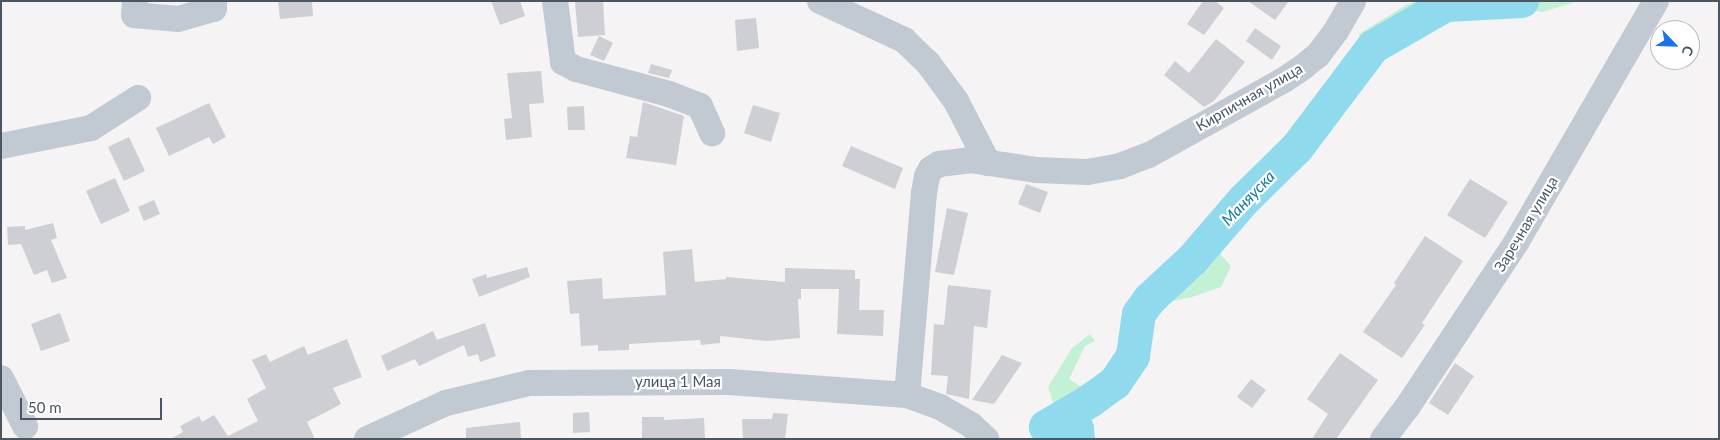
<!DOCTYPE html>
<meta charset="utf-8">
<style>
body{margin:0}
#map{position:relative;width:1720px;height:440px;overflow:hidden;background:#f5f3f3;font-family:Lato,sans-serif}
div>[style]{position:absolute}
.green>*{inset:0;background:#c3f1d5}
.river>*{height:34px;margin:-17px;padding:0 17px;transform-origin:17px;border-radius:17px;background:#90daee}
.building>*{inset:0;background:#cdcfd5}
.minor>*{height:26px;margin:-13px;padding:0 13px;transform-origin:13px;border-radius:13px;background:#c1cad2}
span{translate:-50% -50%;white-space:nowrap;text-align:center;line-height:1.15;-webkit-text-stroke:4.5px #fff;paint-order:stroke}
.street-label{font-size:15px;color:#4a5661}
.water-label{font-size:16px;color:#0c7c9b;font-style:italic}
.frame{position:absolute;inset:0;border:2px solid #4a5661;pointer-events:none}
.north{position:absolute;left:1650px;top:20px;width:50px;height:50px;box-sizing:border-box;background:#fff;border:1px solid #b7bbc0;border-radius:50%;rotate:114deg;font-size:14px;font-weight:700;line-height:20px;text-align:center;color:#4a5661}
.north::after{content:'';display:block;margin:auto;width:18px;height:22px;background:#1a73e8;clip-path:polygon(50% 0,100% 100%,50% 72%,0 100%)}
.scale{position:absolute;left:20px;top:398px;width:142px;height:22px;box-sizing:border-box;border:2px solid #4a5661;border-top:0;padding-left:6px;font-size:15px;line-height:18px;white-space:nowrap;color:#4a5661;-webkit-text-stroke:4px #fff;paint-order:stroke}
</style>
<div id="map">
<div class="green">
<i style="clip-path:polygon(1417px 1px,1578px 1px,1543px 12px,1502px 7px,1401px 36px,1364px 51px,1359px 34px,1406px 5px)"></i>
<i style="clip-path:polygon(1204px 236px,1231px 266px,1221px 287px,1192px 297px,1173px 301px,1159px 282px,1172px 257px,1190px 243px)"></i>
<i style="clip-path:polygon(1090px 334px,1095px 341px,1085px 346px,1069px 379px,1080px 386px,1092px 380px,1101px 378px,1080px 401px,1061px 416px,1058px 431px,1072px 425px,1074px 439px,1037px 439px,1041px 428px,1055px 408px,1048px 387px,1072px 348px)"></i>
</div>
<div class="river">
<i style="left:1078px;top:439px;width:10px;rotate:-96deg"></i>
<i style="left:1077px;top:429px;width:31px;rotate:-176deg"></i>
<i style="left:1046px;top:427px;width:51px;rotate:-30.6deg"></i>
<i style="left:1090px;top:401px;width:31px;rotate:-36deg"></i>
<i style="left:1115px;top:383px;width:32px;rotate:-56deg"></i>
<i style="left:1133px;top:356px;width:42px;rotate:-81.9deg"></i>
<i style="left:1139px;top:314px;width:19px;rotate:-54deg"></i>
<i style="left:1150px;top:299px;width:59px;rotate:-42.9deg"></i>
<i style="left:1193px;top:259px;width:78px;rotate:-49.2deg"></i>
<i style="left:1244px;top:200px;width:74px;rotate:-44.5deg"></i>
<i style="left:1297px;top:148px;width:126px;rotate:-53deg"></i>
<i style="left:1373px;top:47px;width:84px;rotate:-29.9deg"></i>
<i style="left:1446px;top:5px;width:76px;rotate:-3deg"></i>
</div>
<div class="building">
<i style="clip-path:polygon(278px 1px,312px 1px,313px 16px,280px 19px)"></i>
<i style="clip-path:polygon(491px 1px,520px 1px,525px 16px,500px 25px)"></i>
<i style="clip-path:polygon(575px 1px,603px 1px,605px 35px,578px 37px)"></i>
<i style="clip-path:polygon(1203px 1px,1215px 1px,1224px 8px,1204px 35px,1187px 24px)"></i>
<i style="clip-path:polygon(1248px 1px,1289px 1px,1275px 20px)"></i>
<i style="clip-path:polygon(756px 18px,759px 48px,737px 51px,735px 20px)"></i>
<i style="clip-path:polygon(1255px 28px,1281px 46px,1272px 60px,1246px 41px)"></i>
<i style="clip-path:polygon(599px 36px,613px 43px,604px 61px,590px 55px)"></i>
<i style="clip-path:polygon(1216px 39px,1245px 62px,1214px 101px,1204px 107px,1164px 75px,1175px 61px,1189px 73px)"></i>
<i style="clip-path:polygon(651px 64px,672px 70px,669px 78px,648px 73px)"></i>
<i style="clip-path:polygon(541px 71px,544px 103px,529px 104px,532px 137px,506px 140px,504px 119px,512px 118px,507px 73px)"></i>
<i style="clip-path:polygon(643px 102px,684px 116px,676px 165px,626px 158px,630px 136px,637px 137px)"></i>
<i style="clip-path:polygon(209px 103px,226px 137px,213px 144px,209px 137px,169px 156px,156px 128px)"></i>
<i style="clip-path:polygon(753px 105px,780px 113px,771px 142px,744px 133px)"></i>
<i style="clip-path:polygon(584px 106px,585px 130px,568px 130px,567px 107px)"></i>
<i style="clip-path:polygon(129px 137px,145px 171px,124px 181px,108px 147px)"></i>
<i style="clip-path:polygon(851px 146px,903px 168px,895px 189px,842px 166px)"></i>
<i style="clip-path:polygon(115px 178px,130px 211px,101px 224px,86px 191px)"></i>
<i style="clip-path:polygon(1470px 179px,1508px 202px,1485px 238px,1447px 215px)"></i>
<i style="clip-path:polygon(1026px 184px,1048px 192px,1040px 213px,1018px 204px)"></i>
<i style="clip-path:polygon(154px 200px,160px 214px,144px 221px,138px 207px)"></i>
<i style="clip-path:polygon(947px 208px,968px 213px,954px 275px,935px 272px)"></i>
<i style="clip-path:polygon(53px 223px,57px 238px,51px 240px,67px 278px,52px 283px,47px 270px,34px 275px,21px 244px,8px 245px,7px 227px,25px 226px,25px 230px)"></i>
<i style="clip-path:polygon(1425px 236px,1463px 261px,1422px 323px,1425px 325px,1402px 358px,1363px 332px,1396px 285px,1394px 283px)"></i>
<i style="clip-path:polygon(692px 249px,695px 282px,726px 279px,726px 277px,785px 282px,785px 268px,855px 270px,855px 279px,860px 279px,859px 310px,884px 310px,883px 336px,837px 334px,839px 289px,801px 289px,801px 299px,798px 299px,800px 338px,767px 341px,720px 336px,720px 343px,701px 345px,700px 340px,629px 344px,629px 350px,598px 351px,598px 345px,581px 346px,579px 313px,570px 314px,567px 281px,602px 278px,603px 299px,666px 295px,663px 252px)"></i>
<i style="clip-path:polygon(527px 267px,530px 277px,479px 297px,472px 279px,486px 274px,487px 278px)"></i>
<i style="clip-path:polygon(948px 285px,991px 290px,987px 328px,974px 326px,969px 399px,946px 394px,948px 376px,931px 375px,934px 324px,944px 325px)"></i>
<i style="clip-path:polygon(60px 313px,70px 341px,41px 351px,31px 324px)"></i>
<i style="clip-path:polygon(485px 323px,496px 356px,480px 362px,478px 354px,468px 357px,464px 345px,419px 366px,415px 359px,387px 371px,381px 356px,433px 331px,437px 340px)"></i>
<i style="clip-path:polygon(347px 339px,362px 377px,333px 388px,341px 404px,307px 422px,315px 439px,171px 439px,183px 432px,180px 426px,199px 416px,202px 422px,214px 415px,228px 436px,258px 421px,247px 399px,266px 388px,252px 360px,266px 354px,270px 362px,304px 346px,308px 355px)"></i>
<i style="clip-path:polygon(1340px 353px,1378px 380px,1336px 439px,1312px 439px,1328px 414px,1307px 399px)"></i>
<i style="clip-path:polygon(1002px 355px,1022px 363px,994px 404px,972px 400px)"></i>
<i style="clip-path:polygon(1455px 363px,1474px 376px,1448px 415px,1429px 403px)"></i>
<i style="clip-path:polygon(1251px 379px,1266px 390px,1252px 408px,1237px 397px)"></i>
<i style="clip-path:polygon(589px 412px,590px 432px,573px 433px,573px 413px)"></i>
<i style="clip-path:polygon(773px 413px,788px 414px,785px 439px,743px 439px,742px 419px,772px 419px)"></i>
<i style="clip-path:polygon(642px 417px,664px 417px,664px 420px,704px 418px,705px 439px,642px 439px)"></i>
<i style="clip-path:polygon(520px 422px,521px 439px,466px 439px,466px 428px)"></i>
</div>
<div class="minor">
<i style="left:135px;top:1px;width:14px;rotate:94deg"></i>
<i style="left:134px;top:15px;width:44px;rotate:5.2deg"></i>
<i style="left:178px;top:19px;width:37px;rotate:-16deg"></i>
<i style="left:214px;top:9px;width:8px;rotate:-90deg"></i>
<i style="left:555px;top:1px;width:62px;rotate:82.5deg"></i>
<i style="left:563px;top:62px;width:15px;rotate:28deg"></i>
<i style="left:576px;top:69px;width:96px;rotate:15deg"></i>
<i style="left:669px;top:94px;width:33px;rotate:21deg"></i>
<i style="left:700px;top:106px;width:30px;rotate:66deg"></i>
<i style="left:820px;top:1px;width:93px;rotate:24.9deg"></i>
<i style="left:904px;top:40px;width:33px;rotate:44deg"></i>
<i style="left:928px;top:63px;width:47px;rotate:53.6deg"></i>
<i style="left:956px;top:101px;width:70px;rotate:62.7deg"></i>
<i style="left:1px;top:146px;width:92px;rotate:-11.3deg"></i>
<i style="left:91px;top:128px;width:56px;rotate:-32.6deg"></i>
<i style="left:1px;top:378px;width:54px;rotate:63.4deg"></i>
<i style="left:907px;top:395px;width:203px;rotate:-85.2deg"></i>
<i style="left:924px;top:193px;width:17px;rotate:-80deg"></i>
<i style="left:927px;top:176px;width:8px;rotate:-60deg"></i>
<i style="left:931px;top:169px;width:9px;rotate:-32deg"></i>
<i style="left:939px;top:164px;width:31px;rotate:-7deg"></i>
<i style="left:970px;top:160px;width:67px;rotate:8.6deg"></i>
<i style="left:1036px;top:170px;width:51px;rotate:2.2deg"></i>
<i style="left:1087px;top:172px;width:34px;rotate:-10deg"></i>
<i style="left:1120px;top:166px;width:31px;rotate:-21deg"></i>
<i style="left:1149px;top:155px;width:154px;rotate:-29.1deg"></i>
<i style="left:1284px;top:80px;width:23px;rotate:-34deg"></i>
<i style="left:1303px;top:67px;width:19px;rotate:-39deg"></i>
<i style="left:1318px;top:55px;width:30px;rotate:-53deg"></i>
<i style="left:1336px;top:31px;width:34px;rotate:-60deg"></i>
<i style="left:367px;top:439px;width:87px;rotate:-24.5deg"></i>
<i style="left:446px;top:403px;width:85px;rotate:-13.5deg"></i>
<i style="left:529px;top:383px;width:200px;rotate:-0.3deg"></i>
<i style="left:729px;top:382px;width:178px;rotate:4.2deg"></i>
<i style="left:907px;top:395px;width:35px;rotate:20deg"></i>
<i style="left:940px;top:407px;width:36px;rotate:30deg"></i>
<i style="left:971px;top:425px;width:21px;rotate:43deg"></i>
<i style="left:1383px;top:439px;width:38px;rotate:-53deg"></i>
<i style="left:1406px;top:409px;width:201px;rotate:-56.5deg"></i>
<i style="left:1517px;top:241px;width:277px;rotate:-59.9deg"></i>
</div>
<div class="street-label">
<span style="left:1249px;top:97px;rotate:-30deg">Кирпичная улица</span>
<span style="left:1526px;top:224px;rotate:-59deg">Заречная улица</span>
<span style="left:678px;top:382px">улица 1 Мая</span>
</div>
<div class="water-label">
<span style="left:1248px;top:198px;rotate:-46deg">Маняуска</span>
</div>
<div class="frame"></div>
<div class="north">С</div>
<div class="scale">50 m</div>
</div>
